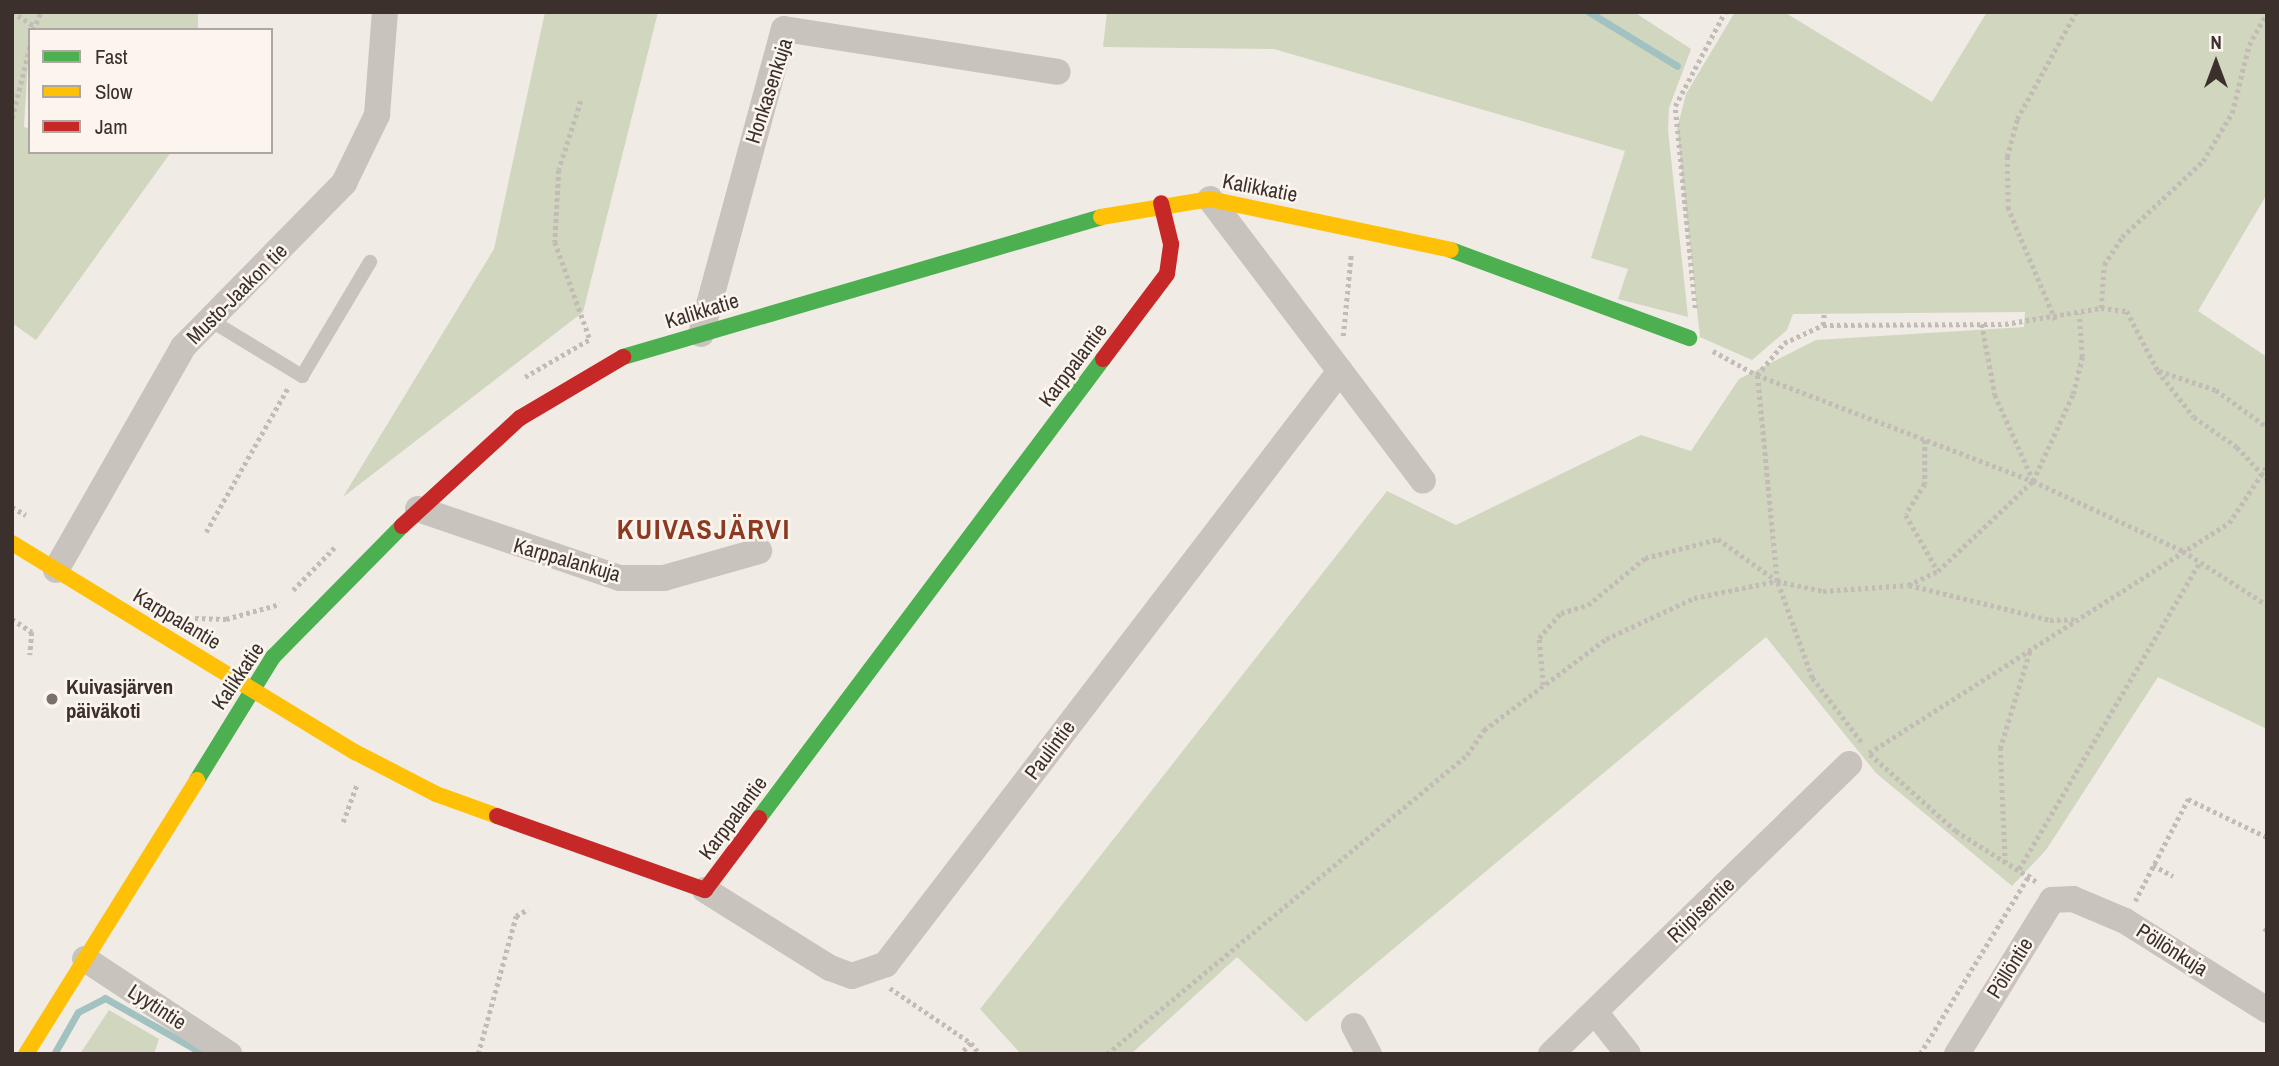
<!DOCTYPE html>
<meta charset="utf-8">
<style>
body{margin:0}
#map{position:relative;width:2279px;height:1066px;overflow:hidden;background:#f0ebe5;font-family:"Archivo Narrow",sans-serif}
div>[style]{position:absolute}
.green>*{inset:0;background:#d1d6bf}
.stream>*{height:7px;margin:-3.5px;padding:0 3.5px;transform-origin:3.5px;border-radius:3.5px;background:#a1c2c1}
.path>*{height:4.5px;margin-top:-2.25px;transform-origin:0;background:repeating-linear-gradient(90deg,#c2bbb6 0 3.5px,transparent 0 7px)}
.lane>*{height:14px;margin:-7px;padding:0 7px;transform-origin:7px;border-radius:7px;background:#c9c3be}
.street>*{height:26px;margin:-13px;padding:0 13px;transform-origin:13px;border-radius:13px;background:#c9c3be}
.fast>*{height:16px;margin:-8px;padding:0 8px;transform-origin:8px;border-radius:8px;background:#4caf50}
.slow>*{height:16px;margin:-8px;padding:0 8px;transform-origin:8px;border-radius:8px;background:#ffc107}
.jam>*{height:16px;margin:-8px;padding:0 8px;transform-origin:8px;border-radius:8px;background:#c62828}
.dots>*{width:19px;height:19px;translate:-50% -50%;box-sizing:border-box;border:4px solid #fbf5ee;border-radius:50%}
span{translate:-50% -50%;white-space:nowrap;text-align:center;line-height:1.15;-webkit-text-stroke:5px #fbf5ee;paint-order:stroke}
.street-label{font-size:21px;color:#3b302b}
.poi-label{font-size:21px;color:#3b302b;font-weight:700}
.left{translate:0 -50%;text-align:left}
.district-label{font-size:28px;color:#8c3b22;font-weight:700;letter-spacing:2px}
.frame{position:absolute;inset:0;border:14px solid #3b302b;pointer-events:none}
.legend{position:absolute;left:28px;top:28px;width:245px;height:126px;box-sizing:border-box;background:#fbf5ee;border:2px solid #aea6a0;margin:0;padding:9px 12px;list-style:none;font-size:21px;color:#3b302b}
.legend li{display:flex;align-items:center;gap:14px;height:35px}
.legend b{width:35px;border:2px solid #aea6a0}
.north{position:absolute;left:2181px;top:28px;width:70px;height:70px;-webkit-text-stroke:5px #fbf5ee;paint-order:stroke;rotate:0deg;font-size:19px;font-weight:700;line-height:28px;text-align:center;color:#3b302b}
.north::after{content:'';display:block;margin:auto;width:24px;height:32px;background:#3b302b;clip-path:polygon(50% 0,100% 100%,50% 72%,0 100%)}
</style>
<div id="map">
<div class="green">
<i style="clip-path:polygon(12px 12px,198px 12px,198px 30px,30px 30px,24px 127px,30px 129px,30px 152px,171px 152px,36px 340px,12px 323px)"></i>
<i style="clip-path:polygon(545px 12px,658px 12px,583px 312px,343px 497px,494px 249px)"></i>
<i style="clip-path:polygon(1107px 12px,1634px 12px,1691px 49px,1669px 108px,1668px 130px,1688px 317px,1618px 299px,1628px 269px,1591px 258px,1625px 151px,1274px 49px,1103px 47px)"></i>
<i style="clip-path:polygon(1735px 12px,1784px 12px,1932px 102px,1987px 12px,2267px 12px,2267px 194px,2198px 311px,2267px 357px,2267px 729px,2158px 677px,2046px 850px,2012px 886px,1876px 773px,1766px 637px,1306px 1022px,1237px 957px,1131px 1054px,1021px 1054px,980px 1009px,1387px 491px,1456px 525px,1641px 435px,1691px 451px,1739px 379px,1816px 340px,2024px 327px,2025px 312px,1793px 314px,1787px 330px,1752px 360px,1700px 337px,1677px 129px,1686px 94px)"></i>
<i style="clip-path:polygon(109px 1010px,159px 1039px,154px 1054px,80px 1054px)"></i>
</div>
<div class="stream">
<i style="left:1589px;top:12px;width:103px;rotate:31.5deg"></i>
<i style="left:54px;top:1054px;width:48px;rotate:-60.3deg"></i>
<i style="left:78px;top:1012px;width:30px;rotate:-27deg"></i>
<i style="left:105px;top:998px;width:114px;rotate:29.5deg"></i>
</div>
<div class="path">
<i style="left:12px;top:12px;width:26px;rotate:32deg"></i>
<i style="left:33px;top:30px;width:20px;rotate:-66deg"></i>
<i style="left:581px;top:101px;width:72px;rotate:107.7deg"></i>
<i style="left:559px;top:170px;width:72px;rotate:93.2deg"></i>
<i style="left:555px;top:242px;width:103px;rotate:70.2deg"></i>
<i style="left:12px;top:118px;width:75px;rotate:-76.1deg"></i>
<i style="left:1695px;top:308px;width:203px;rotate:-95.7deg"></i>
<i style="left:1675px;top:106px;width:106px;rotate:-62deg"></i>
<i style="left:2101px;top:308px;width:43px;rotate:-86deg"></i>
<i style="left:2104px;top:265px;width:33px;rotate:-57deg"></i>
<i style="left:2122px;top:237px;width:111px;rotate:-43.2deg"></i>
<i style="left:2203px;top:161px;width:56px;rotate:-58.9deg"></i>
<i style="left:2232px;top:113px;width:70px;rotate:-76deg"></i>
<i style="left:2249px;top:45px;width:38px;rotate:-61deg"></i>
<i style="left:2055px;top:320px;width:121px;rotate:-112.9deg"></i>
<i style="left:2008px;top:209px;width:52px;rotate:-91.1deg"></i>
<i style="left:2007px;top:157px;width:39px;rotate:-75deg"></i>
<i style="left:2017px;top:119px;width:122px;rotate:-61.1deg"></i>
<i style="left:1982px;top:324px;width:72px;rotate:79.6deg"></i>
<i style="left:1995px;top:395px;width:93px;rotate:65.9deg"></i>
<i style="left:1823px;top:325px;width:11px;rotate:-85deg"></i>
<i style="left:1343px;top:336px;width:82px;rotate:-84.4deg"></i>
<i style="left:1713px;top:351px;width:50px;rotate:28.6deg"></i>
<i style="left:1757px;top:375px;width:296px;rotate:21deg"></i>
<i style="left:2033px;top:481px;width:166px;rotate:25deg"></i>
<i style="left:2183px;top:551px;width:100px;rotate:32.7deg"></i>
<i style="left:2159px;top:371px;width:60px;rotate:18.4deg"></i>
<i style="left:2216px;top:390px;width:63px;rotate:36deg"></i>
<i style="left:525px;top:377px;width:75px;rotate:-30.3deg"></i>
<i style="left:1925px;top:440px;width:44px;rotate:90deg"></i>
<i style="left:1925px;top:484px;width:36px;rotate:122deg"></i>
<i style="left:1906px;top:515px;width:64px;rotate:60.3deg"></i>
<i style="left:12px;top:507px;width:16px;rotate:30deg"></i>
<i style="left:206px;top:532px;width:168px;rotate:-60.4deg"></i>
<i style="left:1909px;top:585px;width:145px;rotate:13.9deg"></i>
<i style="left:2050px;top:620px;width:24px;rotate:-2deg"></i>
<i style="left:293px;top:590px;width:62px;rotate:-45.7deg"></i>
<i style="left:195px;top:618px;width:31px;rotate:2deg"></i>
<i style="left:226px;top:619px;width:56px;rotate:-15.5deg"></i>
<i style="left:12px;top:619px;width:24px;rotate:33deg"></i>
<i style="left:32px;top:632px;width:23px;rotate:95deg"></i>
<i style="left:1543px;top:685px;width:47px;rotate:-94.9deg"></i>
<i style="left:1539px;top:638px;width:33px;rotate:-49deg"></i>
<i style="left:1561px;top:613px;width:28px;rotate:-17deg"></i>
<i style="left:1588px;top:605px;width:74px;rotate:-39.5deg"></i>
<i style="left:1645px;top:558px;width:75px;rotate:-14.6deg"></i>
<i style="left:1718px;top:539px;width:72px;rotate:35.4deg"></i>
<i style="left:1777px;top:581px;width:47px;rotate:12.3deg"></i>
<i style="left:1823px;top:591px;width:85px;rotate:-4deg"></i>
<i style="left:1908px;top:585px;width:33px;rotate:-25deg"></i>
<i style="left:1938px;top:571px;width:131px;rotate:-43.5deg"></i>
<i style="left:2033px;top:481px;width:96px;rotate:-65.3deg"></i>
<i style="left:2073px;top:394px;width:38px;rotate:-76deg"></i>
<i style="left:2082px;top:357px;width:43px;rotate:-94deg"></i>
<i style="left:1861px;top:742px;width:81px;rotate:-127.4deg"></i>
<i style="left:1812px;top:678px;width:103px;rotate:-109.8deg"></i>
<i style="left:1777px;top:581px;width:207px;rotate:-95.5deg"></i>
<i style="left:1757px;top:375px;width:42px;rotate:-49.8deg"></i>
<i style="left:1784px;top:343px;width:43px;rotate:-24.8deg"></i>
<i style="left:1823px;top:325px;width:182px;rotate:-0.3deg"></i>
<i style="left:2005px;top:324px;width:97px;rotate:-9.5deg"></i>
<i style="left:2101px;top:308px;width:26px;rotate:7deg"></i>
<i style="left:2127px;top:311px;width:68px;rotate:62.7deg"></i>
<i style="left:2158px;top:371px;width:58px;rotate:52deg"></i>
<i style="left:2194px;top:417px;width:52px;rotate:34.9deg"></i>
<i style="left:2237px;top:447px;width:44px;rotate:46.8deg"></i>
<i style="left:1869px;top:753px;width:427px;rotate:-32.6deg"></i>
<i style="left:2229px;top:523px;width:69px;rotate:-56.3deg"></i>
<i style="left:1870px;top:754px;width:115px;rotate:41.8deg"></i>
<i style="left:1956px;top:831px;width:96px;rotate:32.2deg"></i>
<i style="left:343px;top:822px;width:40px;rotate:-69.8deg"></i>
<i style="left:2005px;top:863px;width:114px;rotate:-92.5deg"></i>
<i style="left:2000px;top:749px;width:103px;rotate:-73.1deg"></i>
<i style="left:2153px;top:865px;width:23px;rotate:29deg"></i>
<i style="left:2019px;top:869px;width:355px;rotate:-59.5deg"></i>
<i style="left:2135px;top:901px;width:115px;rotate:-62.5deg"></i>
<i style="left:2188px;top:799px;width:88px;rotate:25.7deg"></i>
<i style="left:2264px;top:928px;width:4px;rotate:34deg"></i>
<i style="left:890px;top:988px;width:98px;rotate:34.2deg"></i>
<i style="left:971px;top:1043px;width:15px;rotate:132deg"></i>
<i style="left:971px;top:1043px;width:14px;rotate:51deg"></i>
<i style="left:478px;top:1054px;width:143px;rotate:-74.6deg"></i>
<i style="left:516px;top:916px;width:14px;rotate:-30deg"></i>
<i style="left:1107px;top:1054px;width:468px;rotate:-39.7deg"></i>
<i style="left:1467px;top:755px;width:30px;rotate:-56deg"></i>
<i style="left:1484px;top:730px;width:152px;rotate:-36.7deg"></i>
<i style="left:1606px;top:639px;width:97px;rotate:-25deg"></i>
<i style="left:1694px;top:598px;width:85px;rotate:-11.6deg"></i>
<i style="left:1920px;top:1054px;width:211px;rotate:-58.6deg"></i>
</div>
<div class="lane">
<i style="left:210px;top:320px;width:108px;rotate:31.3deg"></i>
<i style="left:302px;top:376px;width:133px;rotate:-59.2deg"></i>
</div>
<div class="street">
<i style="left:1210px;top:199px;width:353px;rotate:52.9deg"></i>
<i style="left:701px;top:334px;width:316px;rotate:-74.8deg"></i>
<i style="left:784px;top:29px;width:277px;rotate:8.9deg"></i>
<i style="left:418px;top:509px;width:213px;rotate:18.9deg"></i>
<i style="left:620px;top:578px;width:44px"></i>
<i style="left:664px;top:578px;width:99px;rotate:-15.9deg"></i>
<i style="left:56px;top:570px;width:257px;rotate:-60.3deg"></i>
<i style="left:183px;top:347px;width:230px;rotate:-45.5deg"></i>
<i style="left:344px;top:183px;width:76px;rotate:-64.1deg"></i>
<i style="left:377px;top:115px;width:103px;rotate:-85.6deg"></i>
<i style="left:705px;top:890px;width:147px;rotate:32deg"></i>
<i style="left:830px;top:968px;width:23px;rotate:20deg"></i>
<i style="left:852px;top:976px;width:36px;rotate:-19deg"></i>
<i style="left:886px;top:964px;width:747px;rotate:-52.56deg"></i>
<i style="left:85px;top:959px;width:173px;rotate:33.4deg"></i>
<i style="left:1595px;top:1012px;width:53px;rotate:51.8deg"></i>
<i style="left:1354px;top:1026px;width:32px;rotate:62deg"></i>
<i style="left:1551px;top:1054px;width:416px;rotate:-44.2deg"></i>
<i style="left:1957px;top:1054px;width:181px;rotate:-58.3deg"></i>
<i style="left:2052px;top:900px;width:21px;rotate:-3deg"></i>
<i style="left:2073px;top:899px;width:56px;rotate:22.9deg"></i>
<i style="left:2125px;top:921px;width:168px;rotate:32.1deg"></i>
</div>
<div class="fast">
<i style="left:1451px;top:250px;width:254px;rotate:20.3deg"></i>
<i style="left:623px;top:357px;width:498px;rotate:-16.3deg"></i>
<i style="left:197px;top:780px;width:145px;rotate:-58.3deg"></i>
<i style="left:273px;top:657px;width:184px;rotate:-45.4deg"></i>
<i style="left:759px;top:818px;width:574px;rotate:-53.15deg"></i>
</div>
<div class="slow">
<i style="left:1101px;top:217px;width:110px;rotate:-9.4deg"></i>
<i style="left:1210px;top:199px;width:246px;rotate:11.9deg"></i>
<i style="left:12px;top:543px;width:402px;rotate:31.4deg"></i>
<i style="left:355px;top:752px;width:91px;rotate:27.4deg"></i>
<i style="left:436px;top:794px;width:65px;rotate:19.8deg"></i>
<i style="left:26px;top:1054px;width:323px;rotate:-58deg"></i>
</div>
<div class="jam">
<i style="left:1103px;top:359px;width:106px;rotate:-53deg"></i>
<i style="left:1167px;top:274px;width:30px;rotate:-82deg"></i>
<i style="left:1171px;top:244px;width:42px;rotate:-103.7deg"></i>
<i style="left:402px;top:526px;width:160px;rotate:-42.5deg"></i>
<i style="left:520px;top:418px;width:120px;rotate:-30.6deg"></i>
<i style="left:497px;top:816px;width:221px;rotate:19.6deg"></i>
<i style="left:705px;top:890px;width:90px;rotate:-53.1deg"></i>
</div>
<div class="dots">
<i style="left:52px;top:699px;background:#7a716c"></i>
</div>
<div class="street-label">
<span style="left:769px;top:91px;rotate:-72deg">Honkasenkuja</span>
<span style="left:1260px;top:188px;rotate:11deg">Kalikkatie</span>
<span style="left:237px;top:294px;rotate:-45deg">Musto-Jaakon tie</span>
<span style="left:702px;top:311px;rotate:-17deg">Kalikkatie</span>
<span style="left:1073px;top:365px;rotate:-53deg">Karppalantie</span>
<span style="left:567px;top:560px;rotate:16deg">Karppalankuja</span>
<span style="left:177px;top:619px;rotate:31deg">Karppalantie</span>
<span style="left:238px;top:676px;rotate:-56deg">Kalikkatie</span>
<span style="left:1050px;top:750px;rotate:-53deg">Paulintie</span>
<span style="left:733px;top:818px;rotate:-53deg">Karppalantie</span>
<span style="left:1701px;top:910px;rotate:-44deg">Riipisentie</span>
<span style="left:2172px;top:950px;rotate:32deg">Pöllönkuja</span>
<span style="left:2010px;top:968px;rotate:-58deg">Pöllöntie</span>
<span style="left:157px;top:1007px;rotate:33deg">Lyytintie</span>
</div>
<div class="poi-label">
<span class="left" style="left:66px;top:699px">Kuivasjärven<br>päiväkoti</span>
</div>
<div class="district-label">
<span style="left:704px;top:529px">KUIVASJÄRVI</span>
</div>
<div class="frame"></div>
<ul class="legend">
<li><b style="height:9px;background:#4caf50"></b>Fast</li>
<li><b style="height:9px;background:#ffc107"></b>Slow</li>
<li><b style="height:9px;background:#c62828"></b>Jam</li>
</ul>
<div class="north">N</div>
</div>
